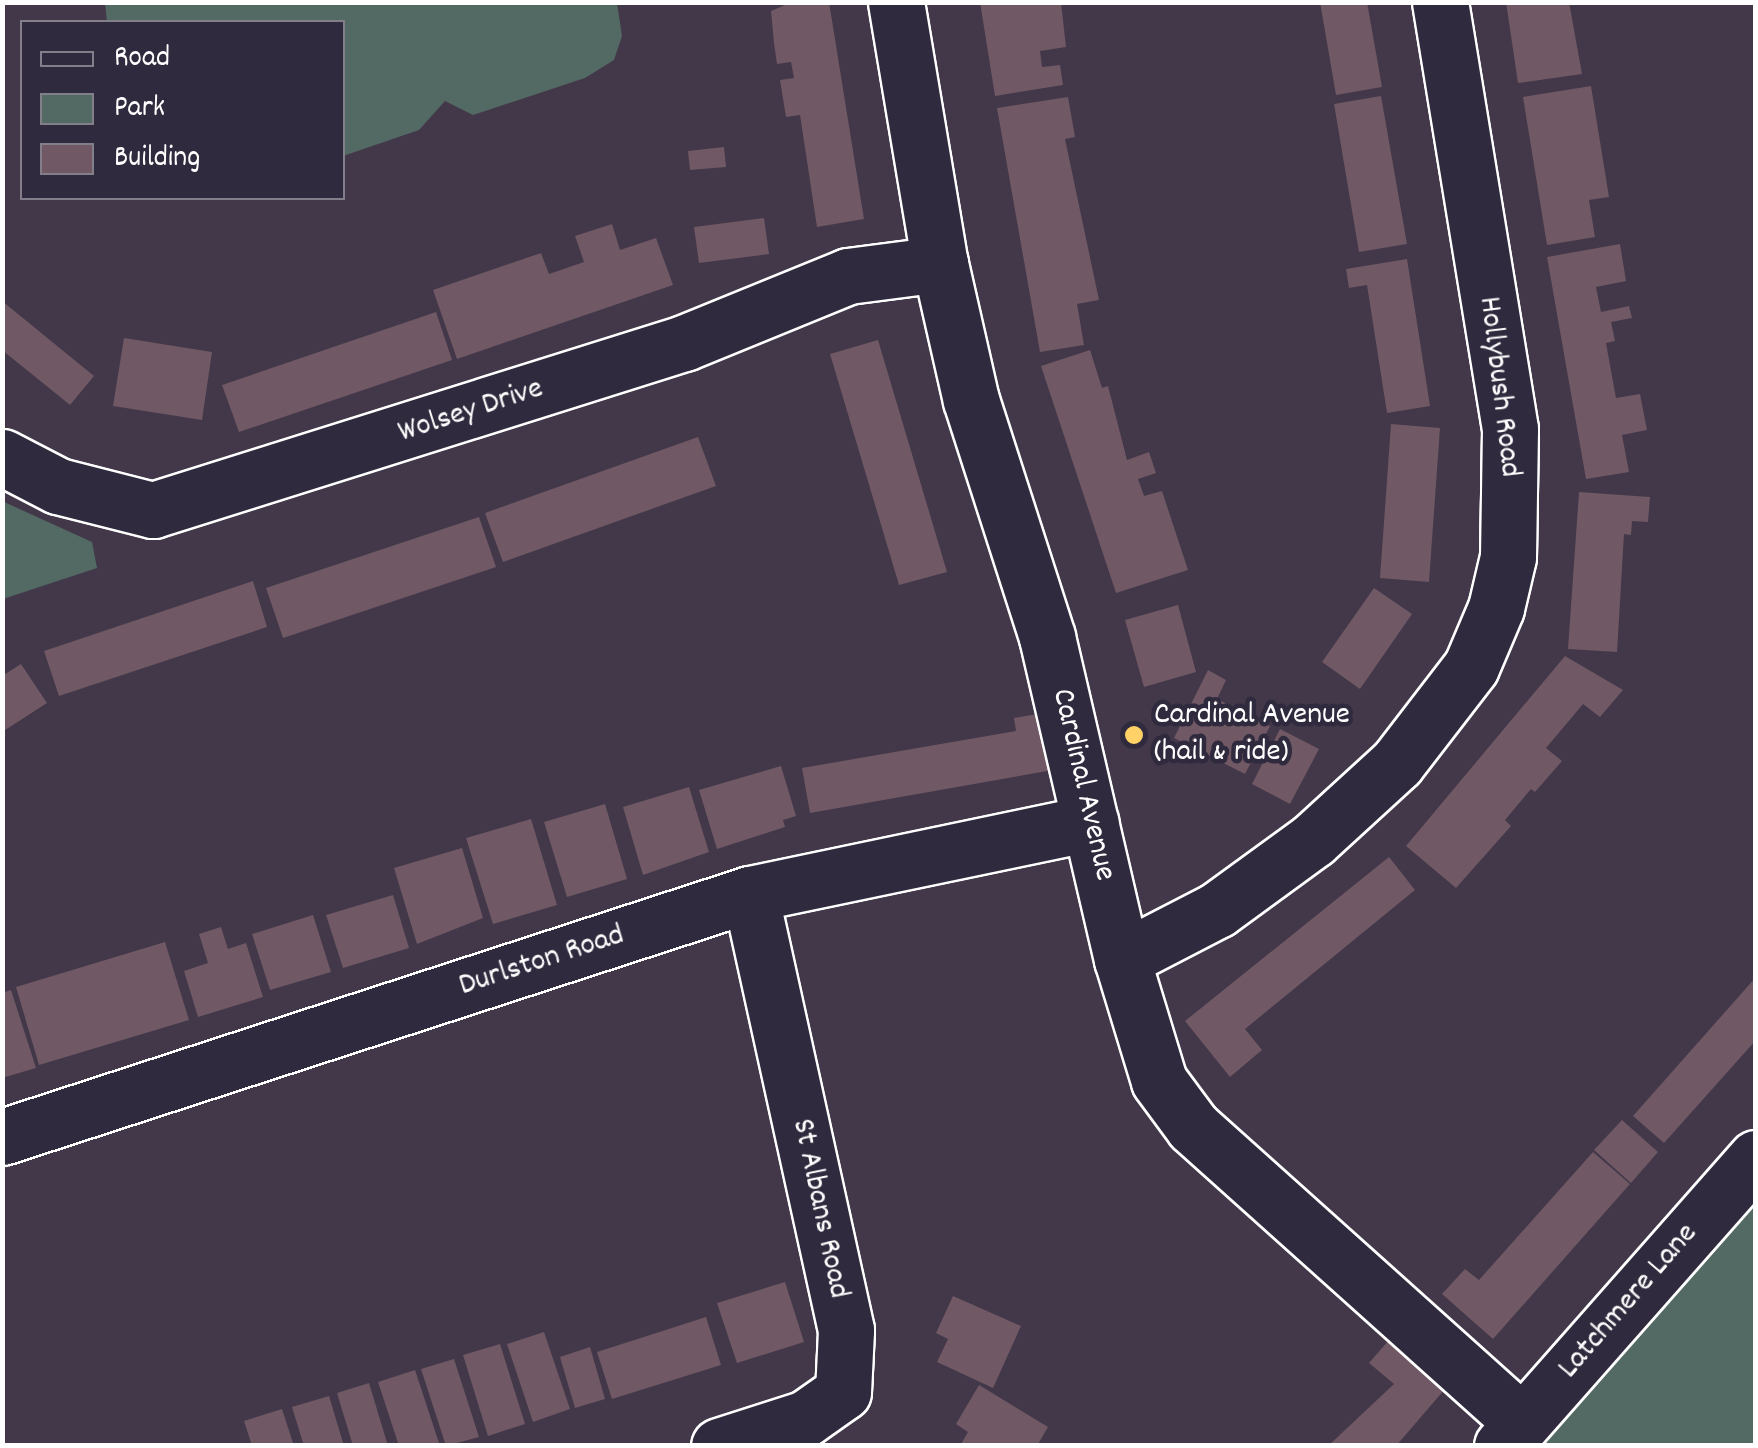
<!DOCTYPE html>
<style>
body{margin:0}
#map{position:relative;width:1758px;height:1448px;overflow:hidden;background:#423849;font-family:Dekko,sans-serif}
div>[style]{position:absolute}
.green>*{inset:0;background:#536964}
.building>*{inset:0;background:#705864}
.roads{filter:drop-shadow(2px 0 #fff) drop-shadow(-2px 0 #fff) drop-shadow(0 2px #fff) drop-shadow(0 -2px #fff)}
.minor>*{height:55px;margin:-27.5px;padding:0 27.5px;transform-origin:27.5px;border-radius:27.5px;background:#2f2a3d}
.dots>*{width:28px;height:28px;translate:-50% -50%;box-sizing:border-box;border:5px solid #2f2a3d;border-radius:50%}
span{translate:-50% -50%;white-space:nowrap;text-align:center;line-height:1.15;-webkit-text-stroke:9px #2f2a3d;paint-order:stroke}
.street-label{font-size:32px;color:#fff}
.poi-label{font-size:32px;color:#fff}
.left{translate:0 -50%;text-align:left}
.frame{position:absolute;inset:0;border:5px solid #fff;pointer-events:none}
.legend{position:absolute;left:20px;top:20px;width:325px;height:180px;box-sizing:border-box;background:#2f2a3d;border:2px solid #827f8b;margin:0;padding:12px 18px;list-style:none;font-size:30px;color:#fff}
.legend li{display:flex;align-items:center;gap:20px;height:50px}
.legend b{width:50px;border:2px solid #827f8b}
</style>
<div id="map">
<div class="green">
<i style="clip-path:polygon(105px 3px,617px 3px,622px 36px,614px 60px,585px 78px,473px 115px,445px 101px,419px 130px,343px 156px,342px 22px,107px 22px)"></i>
<i style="clip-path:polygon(2px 501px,92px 542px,97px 568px,3px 599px)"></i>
<i style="clip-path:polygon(1755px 1192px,1755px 1445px,1535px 1445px)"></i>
</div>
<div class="building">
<i style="clip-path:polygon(792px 2px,829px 2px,864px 219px,817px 227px,800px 115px,786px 117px,780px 80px,794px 78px,791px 62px,777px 64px,774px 43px,771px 11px)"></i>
<i style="clip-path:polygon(980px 2px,1061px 2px,1066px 47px,1040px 51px,1042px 67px,1060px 65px,1063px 85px,995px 96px)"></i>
<i style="clip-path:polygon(1320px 2px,1367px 2px,1382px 87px,1336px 95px)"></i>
<i style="clip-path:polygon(1506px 2px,1569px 2px,1582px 74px,1518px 83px)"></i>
<i style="clip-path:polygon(1591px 86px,1609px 197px,1589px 200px,1595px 237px,1547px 245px,1523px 97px)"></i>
<i style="clip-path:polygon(1381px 96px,1407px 244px,1359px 252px,1334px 104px)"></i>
<i style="clip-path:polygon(1068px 97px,1075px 137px,1065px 139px,1099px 300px,1077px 304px,1084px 345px,1040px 352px,997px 108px)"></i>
<i style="clip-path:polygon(724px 147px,726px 167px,690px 170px,688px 151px)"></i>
<i style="clip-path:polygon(764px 218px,769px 254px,699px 263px,694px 227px)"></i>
<i style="clip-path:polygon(612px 224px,620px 250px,656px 238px,673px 285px,457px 359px,433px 290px,541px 253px,549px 274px,584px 262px,575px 236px)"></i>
<i style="clip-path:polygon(1620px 244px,1626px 281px,1596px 287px,1601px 312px,1629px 306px,1632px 318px,1611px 322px,1615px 341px,1606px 343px,1616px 398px,1640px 394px,1647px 430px,1622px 435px,1629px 472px,1586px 479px,1547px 257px)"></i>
<i style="clip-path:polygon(1407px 259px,1430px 406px,1387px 413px,1367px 285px,1349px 288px,1346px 269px)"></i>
<i style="clip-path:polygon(2px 301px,94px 376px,70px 405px,2px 350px)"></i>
<i style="clip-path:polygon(436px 312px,452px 360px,239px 432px,222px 385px)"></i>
<i style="clip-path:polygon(124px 338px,212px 352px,202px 420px,113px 406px)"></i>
<i style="clip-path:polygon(878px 340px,947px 572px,899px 585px,830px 354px)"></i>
<i style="clip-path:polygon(1090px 350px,1102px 388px,1108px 386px,1127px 460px,1149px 452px,1156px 473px,1138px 479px,1144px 496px,1162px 491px,1188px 570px,1116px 593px,1041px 366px)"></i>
<i style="clip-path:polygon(1391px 424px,1440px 428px,1429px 582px,1380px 578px)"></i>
<i style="clip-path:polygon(698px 437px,716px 486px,503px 562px,485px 513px)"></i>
<i style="clip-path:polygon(1579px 492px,1650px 497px,1648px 522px,1632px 521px,1631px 535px,1624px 534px,1617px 652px,1568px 649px)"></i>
<i style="clip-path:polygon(479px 517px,496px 567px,283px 638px,266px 588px)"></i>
<i style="clip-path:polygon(253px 581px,267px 627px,59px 696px,44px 651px)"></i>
<i style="clip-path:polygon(1374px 588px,1412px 614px,1360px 689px,1322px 662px)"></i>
<i style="clip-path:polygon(1178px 605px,1196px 672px,1144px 687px,1125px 620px)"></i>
<i style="clip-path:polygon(1565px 656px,1623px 690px,1600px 717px,1583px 704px,1573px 716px,1546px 748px,1562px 761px,1535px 792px,1531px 789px,1505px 820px,1511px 826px,1456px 888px,1406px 846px)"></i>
<i style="clip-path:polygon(21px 664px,47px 703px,2px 732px,2px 676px)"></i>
<i style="clip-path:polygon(1208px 670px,1226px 680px,1217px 699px,1270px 726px,1245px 774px,1174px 738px)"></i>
<i style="clip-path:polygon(1043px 713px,1053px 770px,810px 813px,802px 768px,1016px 731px,1014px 718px)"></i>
<i style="clip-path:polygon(1280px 729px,1319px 749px,1290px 804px,1252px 784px)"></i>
<i style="clip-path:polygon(781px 766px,796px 816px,783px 820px,785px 827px,717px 849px,699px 790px)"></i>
<i style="clip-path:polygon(689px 787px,709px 852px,643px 875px,623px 807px)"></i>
<i style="clip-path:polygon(605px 804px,627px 879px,567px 897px,544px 822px)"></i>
<i style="clip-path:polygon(531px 819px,557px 905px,493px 924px,466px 838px)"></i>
<i style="clip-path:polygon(462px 848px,483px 918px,417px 944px,394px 868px)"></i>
<i style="clip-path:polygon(1389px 857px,1415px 890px,1245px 1029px,1262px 1050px,1230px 1077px,1185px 1021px)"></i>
<i style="clip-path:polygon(393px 895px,409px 948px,343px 968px,326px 915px)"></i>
<i style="clip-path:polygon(313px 915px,331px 972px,270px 990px,252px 934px)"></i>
<i style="clip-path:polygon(221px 927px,228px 949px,246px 943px,263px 997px,198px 1017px,184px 971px,208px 963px,199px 934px)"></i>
<i style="clip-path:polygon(165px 942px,189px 1020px,39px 1065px,16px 987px)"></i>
<i style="clip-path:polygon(1756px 977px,1756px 1040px,1664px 1143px,1633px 1116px)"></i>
<i style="clip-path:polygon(11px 990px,36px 1068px,2px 1078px,2px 993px)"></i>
<i style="clip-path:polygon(1622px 1120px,1658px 1152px,1631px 1183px,1594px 1150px)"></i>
<i style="clip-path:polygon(1593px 1152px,1630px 1184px,1493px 1339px,1442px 1294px,1465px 1269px,1479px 1280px)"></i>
<i style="clip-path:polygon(785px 1282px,804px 1342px,737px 1363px,717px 1303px)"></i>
<i style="clip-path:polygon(953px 1296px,1021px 1326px,993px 1388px,937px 1362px,948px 1339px,936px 1333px)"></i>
<i style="clip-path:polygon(706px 1317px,721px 1365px,612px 1399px,597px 1352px)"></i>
<i style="clip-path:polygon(544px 1332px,570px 1409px,533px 1422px,507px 1344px)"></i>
<i style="clip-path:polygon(1389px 1340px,1445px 1389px,1396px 1446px,1328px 1446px,1394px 1384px,1369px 1363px)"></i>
<i style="clip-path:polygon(500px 1344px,525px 1424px,488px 1436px,463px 1355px)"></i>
<i style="clip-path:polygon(590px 1347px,605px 1399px,575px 1408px,560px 1357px)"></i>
<i style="clip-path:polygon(454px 1359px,479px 1437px,446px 1446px,421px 1369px)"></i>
<i style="clip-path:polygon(415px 1370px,440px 1446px,399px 1446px,378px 1382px)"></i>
<i style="clip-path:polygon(369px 1383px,388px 1446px,353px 1446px,337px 1393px)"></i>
<i style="clip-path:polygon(979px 1385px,1048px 1427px,1037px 1446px,960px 1446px,968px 1432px,956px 1424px)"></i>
<i style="clip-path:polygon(329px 1396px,344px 1446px,304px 1446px,292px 1407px)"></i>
<i style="clip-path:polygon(282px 1409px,294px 1446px,252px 1446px,244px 1421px)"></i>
</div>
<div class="roads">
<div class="minor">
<i style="left:896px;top:2px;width:266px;rotate:80.5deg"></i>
<i style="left:940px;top:264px;width:139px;rotate:77.2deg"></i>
<i style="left:971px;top:400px;width:249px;rotate:72.2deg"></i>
<i style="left:1047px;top:637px;width:331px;rotate:76.9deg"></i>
<i style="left:1122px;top:959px;width:127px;rotate:73.1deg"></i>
<i style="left:1159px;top:1081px;width:57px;rotate:53.5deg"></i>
<i style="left:1193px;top:1127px;width:442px;rotate:41.9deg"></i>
<i style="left:2px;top:457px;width:63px;rotate:27.4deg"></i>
<i style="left:58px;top:486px;width:98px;rotate:14.2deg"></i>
<i style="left:153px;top:510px;width:557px;rotate:-17.46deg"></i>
<i style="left:684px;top:343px;width:177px;rotate:-22.2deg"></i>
<i style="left:848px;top:276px;width:93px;rotate:-7.4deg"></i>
<i style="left:1122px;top:959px;width:107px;rotate:-27.3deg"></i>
<i style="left:1217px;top:910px;width:119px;rotate:-36.1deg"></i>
<i style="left:1313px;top:840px;width:114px;rotate:-42.5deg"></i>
<i style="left:1397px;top:763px;width:121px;rotate:-52.4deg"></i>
<i style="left:1471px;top:667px;width:64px;rotate:-67deg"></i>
<i style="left:1496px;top:608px;width:52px;rotate:-76.8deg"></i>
<i style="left:1508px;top:557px;width:128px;rotate:-89.1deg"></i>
<i style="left:1510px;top:429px;width:433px;rotate:-99.3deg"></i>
<i style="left:2px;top:1137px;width:786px;rotate:-18deg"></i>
<i style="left:750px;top:894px;width:348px;rotate:-11.8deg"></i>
<i style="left:719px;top:1446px;width:91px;rotate:-17.8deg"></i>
<i style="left:806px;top:1418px;width:45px;rotate:-35.1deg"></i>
<i style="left:843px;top:1392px;width:62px;rotate:-87.2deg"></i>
<i style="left:846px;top:1330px;width:446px;rotate:-102.4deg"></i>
<i style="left:1502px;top:1446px;width:384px;rotate:-48.6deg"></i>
</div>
</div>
<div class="dots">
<i style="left:1134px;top:735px;background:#ffd166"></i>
</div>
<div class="street-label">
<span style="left:1498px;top:387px;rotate:83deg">Hollybush Road</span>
<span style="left:471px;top:412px;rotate:-18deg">Wolsey Drive</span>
<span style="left:1082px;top:785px;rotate:77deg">Cardinal Avenue</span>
<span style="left:542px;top:962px;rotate:-18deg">Durlston Road</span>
<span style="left:819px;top:1209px;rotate:78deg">St Albans Road</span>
<span style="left:1629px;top:1302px;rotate:-49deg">Latchmere Lane</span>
</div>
<div class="poi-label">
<span class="left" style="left:1154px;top:735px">Cardinal Avenue<br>(hail &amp; ride)</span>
</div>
<div class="frame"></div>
<ul class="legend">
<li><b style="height:12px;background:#2f2a3d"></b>Road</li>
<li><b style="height:28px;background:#536964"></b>Park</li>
<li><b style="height:28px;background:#705864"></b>Building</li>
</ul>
</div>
